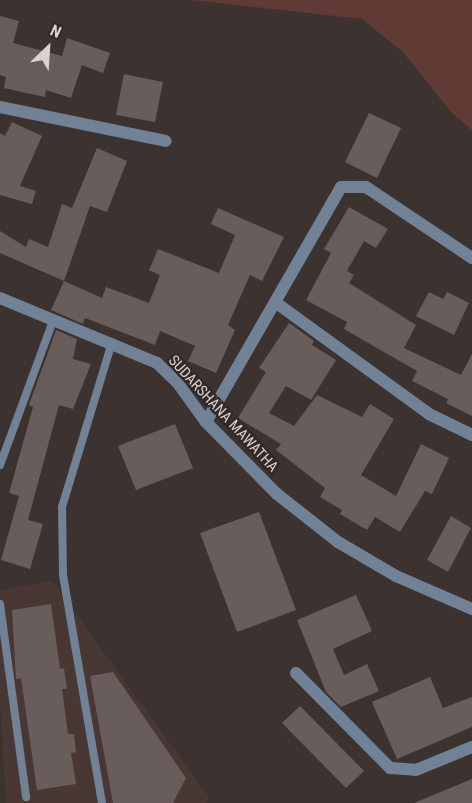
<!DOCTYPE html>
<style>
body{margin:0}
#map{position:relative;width:472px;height:803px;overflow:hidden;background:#3c3230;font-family:"Roboto Condensed",sans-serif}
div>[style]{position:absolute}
.built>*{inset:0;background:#493734}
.green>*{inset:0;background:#603b36}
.building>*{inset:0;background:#695d5b}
.service>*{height:8px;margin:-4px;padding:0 4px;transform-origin:4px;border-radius:4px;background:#728296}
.minor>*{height:12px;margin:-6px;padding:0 6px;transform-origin:6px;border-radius:6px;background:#728296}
span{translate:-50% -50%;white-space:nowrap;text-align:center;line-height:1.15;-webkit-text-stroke:4.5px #322826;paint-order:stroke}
.street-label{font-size:15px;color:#d8d2d1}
.north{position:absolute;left:18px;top:18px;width:60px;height:60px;-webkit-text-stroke:4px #322826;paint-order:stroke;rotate:25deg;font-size:16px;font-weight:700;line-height:24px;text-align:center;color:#d8d2d1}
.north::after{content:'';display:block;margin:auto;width:21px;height:27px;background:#d8d2d1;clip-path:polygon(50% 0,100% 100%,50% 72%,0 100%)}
</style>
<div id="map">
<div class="built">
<i style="clip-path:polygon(52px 581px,209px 797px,207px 803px,6px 803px,0 708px,0 590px)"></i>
</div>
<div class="green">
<i style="clip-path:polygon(191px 0,472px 0,472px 130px,451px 112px,403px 52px,362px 19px)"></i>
</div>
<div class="building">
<i style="clip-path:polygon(0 16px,19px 21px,13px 43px,62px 56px,67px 38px,110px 53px,103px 73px,82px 65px,71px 98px,46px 90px,45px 97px,4px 88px,6px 77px,0 75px)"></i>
<i style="clip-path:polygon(124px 74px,163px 82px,155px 122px,116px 115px)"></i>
<i style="clip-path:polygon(369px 113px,401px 128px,377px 178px,345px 162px)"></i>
<i style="clip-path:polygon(12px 122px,42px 136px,20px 186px,36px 191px,32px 204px,0 195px,0 133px,5px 136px)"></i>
<i style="clip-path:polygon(97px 148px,127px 161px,107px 212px,90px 206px,64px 281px,0 253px,0 231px,26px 247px,29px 239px,48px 247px,62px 204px,72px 208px)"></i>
<i style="clip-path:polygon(349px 207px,388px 229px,376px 248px,364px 241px,347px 271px,354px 275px,349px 283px,416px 325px,404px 348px,461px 375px,472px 354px,472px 416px,446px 403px,448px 399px,412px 381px,417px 371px,344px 329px,347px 322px,306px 300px,331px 253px,324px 249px)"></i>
<i style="clip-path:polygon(218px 208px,284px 237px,262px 281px,250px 275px,228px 325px,235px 330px,216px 373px,188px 361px,195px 346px,160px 331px,155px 345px,85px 318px,83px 324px,51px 310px,64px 281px,102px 298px,106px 287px,149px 303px,160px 275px,149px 270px,158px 249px,219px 273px,235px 235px,211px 224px)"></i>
<i style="clip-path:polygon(429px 292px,443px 299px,447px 292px,469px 303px,454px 335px,416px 316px)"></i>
<i style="clip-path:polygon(289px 323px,314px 341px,312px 345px,336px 360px,311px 400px,286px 386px,269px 413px,294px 426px,317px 395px,362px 417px,370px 404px,394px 419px,361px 475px,396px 496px,421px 444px,449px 458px,432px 494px,425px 491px,400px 532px,375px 517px,367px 530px,340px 514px,342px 510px,320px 497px,325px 488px,276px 450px,281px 444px,238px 418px,266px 372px,259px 368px)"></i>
<i style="clip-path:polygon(56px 330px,77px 339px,73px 359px,91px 364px,73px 409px,59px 405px,28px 520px,43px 524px,30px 569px,1px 560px,19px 496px,9px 493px,33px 407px,29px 405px)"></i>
<i style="clip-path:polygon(175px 424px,193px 468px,136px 490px,118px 446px)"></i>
<i style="clip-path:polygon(259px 512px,296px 610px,237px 632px,200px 533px)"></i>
<i style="clip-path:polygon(451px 516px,471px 528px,448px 572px,427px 560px)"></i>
<i style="clip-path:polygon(356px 595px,372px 631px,333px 649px,344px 675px,367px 664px,379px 691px,341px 707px,326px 692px,297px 620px)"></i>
<i style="clip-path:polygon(51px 604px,60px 669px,64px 668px,67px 689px,62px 689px,68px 734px,74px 734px,76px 752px,71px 753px,76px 784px,37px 790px,21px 678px,16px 679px,12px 610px)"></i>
<i style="clip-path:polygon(113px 672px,186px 778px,173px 803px,113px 803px,90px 676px)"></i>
<i style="clip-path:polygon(430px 677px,443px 708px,472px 697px,472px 727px,397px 759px,372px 702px)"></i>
<i style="clip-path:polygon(300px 706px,364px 771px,346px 788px,282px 723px)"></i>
<i style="clip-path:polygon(472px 779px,472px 803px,414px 803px)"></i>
</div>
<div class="service">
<i style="left:0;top:465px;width:153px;rotate:-69.8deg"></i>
<i style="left:0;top:604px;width:195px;rotate:82.3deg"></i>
<i style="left:102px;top:803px;width:231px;rotate:-99.7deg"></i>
<i style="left:63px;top:575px;width:68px;rotate:-90.8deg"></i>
<i style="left:62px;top:507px;width:172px;rotate:-73.1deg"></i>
</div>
<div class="minor">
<i style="left:0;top:107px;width:169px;rotate:11.6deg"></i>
<i style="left:0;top:298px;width:170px;rotate:22.5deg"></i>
<i style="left:157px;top:363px;width:28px;rotate:44deg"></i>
<i style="left:177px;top:382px;width:49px;rotate:54.1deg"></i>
<i style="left:206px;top:422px;width:101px;rotate:45.4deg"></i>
<i style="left:277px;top:494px;width:78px;rotate:38.2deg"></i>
<i style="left:338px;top:542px;width:67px;rotate:30.4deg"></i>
<i style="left:396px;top:576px;width:83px;rotate:23.5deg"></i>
<i style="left:275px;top:302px;width:190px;rotate:36deg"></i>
<i style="left:429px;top:414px;width:48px;rotate:26deg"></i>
<i style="left:206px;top:422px;width:271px;rotate:-60.1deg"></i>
<i style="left:341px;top:187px;width:25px"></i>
<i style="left:366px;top:187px;width:128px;rotate:33.8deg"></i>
<i style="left:296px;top:673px;width:134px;rotate:45.3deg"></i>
<i style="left:390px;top:768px;width:26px;rotate:4deg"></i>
<i style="left:416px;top:770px;width:61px;rotate:-22.3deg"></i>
</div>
<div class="street-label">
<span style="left:223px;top:414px;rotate:47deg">SUDARSHANA MAWATHA</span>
</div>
<div class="north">N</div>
</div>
